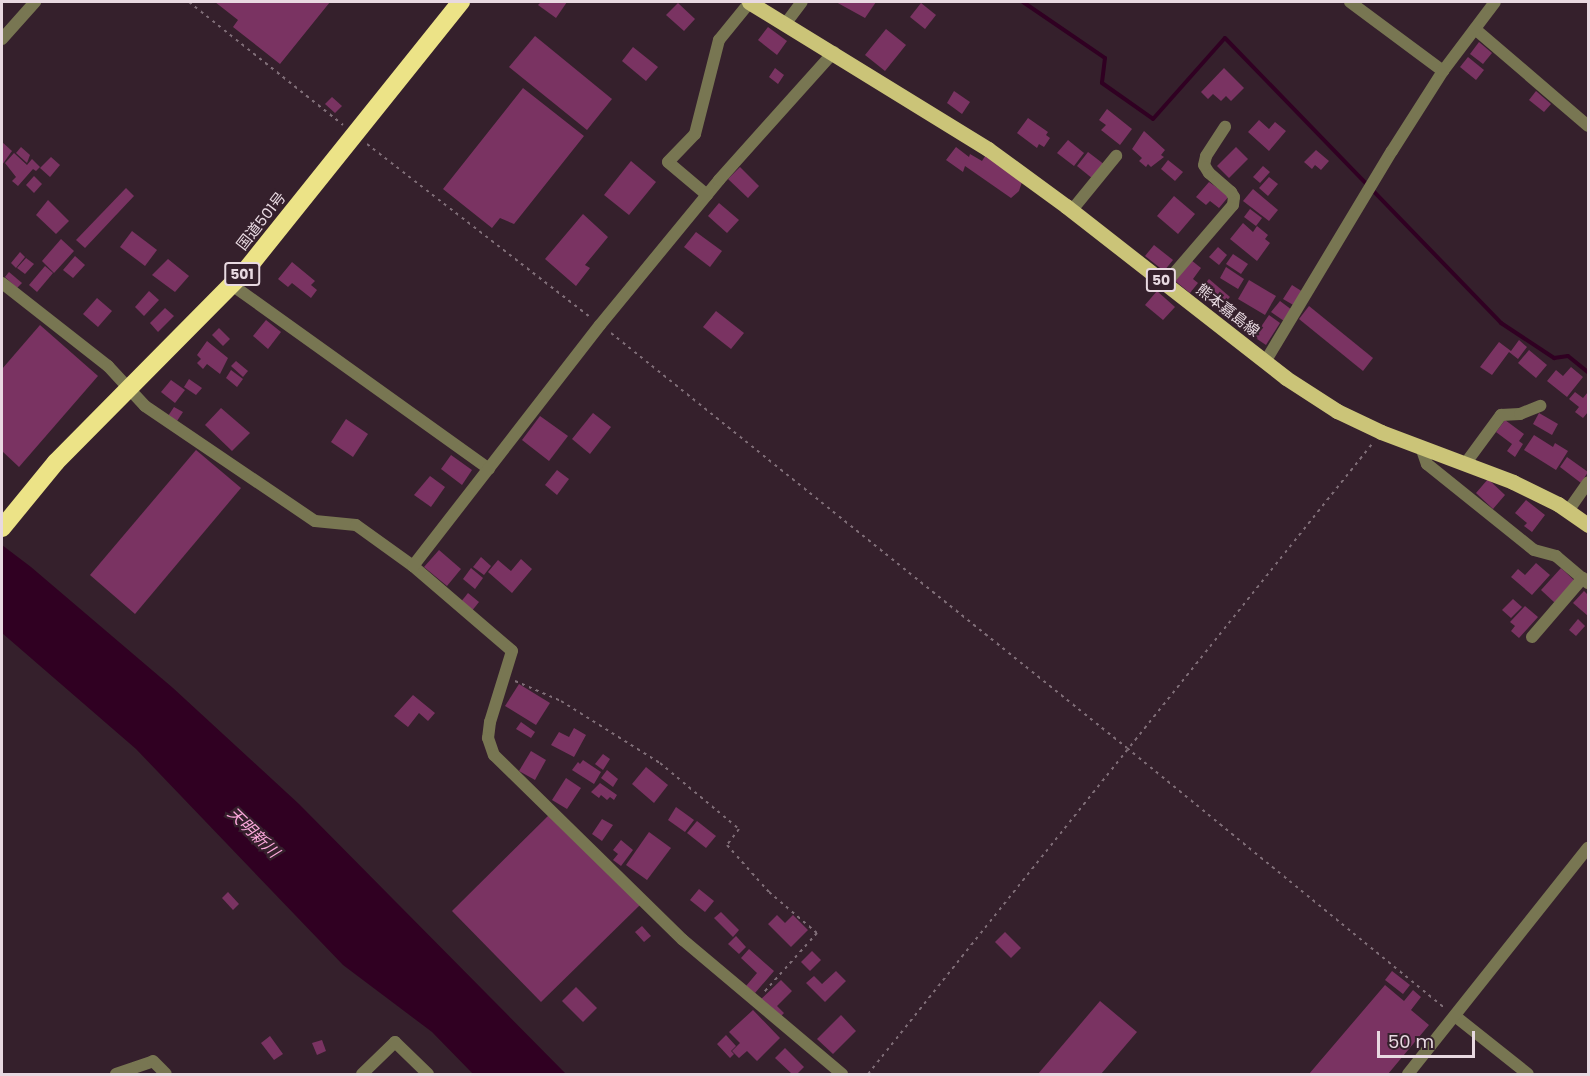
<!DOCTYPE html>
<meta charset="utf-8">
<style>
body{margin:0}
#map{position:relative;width:1590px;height:1076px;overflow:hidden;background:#35202c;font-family:Poppins,"Noto Sans JP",sans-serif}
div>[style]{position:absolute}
.water>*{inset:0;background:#300022}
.stream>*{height:4px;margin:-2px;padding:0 2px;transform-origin:2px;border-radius:2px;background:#300022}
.building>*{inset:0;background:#7a3362}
.path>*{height:2px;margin-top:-1px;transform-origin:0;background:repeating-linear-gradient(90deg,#806e78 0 3px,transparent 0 7.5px)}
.street>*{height:12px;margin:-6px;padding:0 6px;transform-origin:6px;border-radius:6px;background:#787652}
.primary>*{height:15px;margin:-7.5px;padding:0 7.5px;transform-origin:7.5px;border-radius:7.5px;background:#cbc478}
.highway>*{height:18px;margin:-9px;padding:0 9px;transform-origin:9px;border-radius:9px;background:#ece387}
span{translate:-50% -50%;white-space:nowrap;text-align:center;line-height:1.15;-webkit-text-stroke:4.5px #35202c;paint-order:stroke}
.shield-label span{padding:2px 4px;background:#35202c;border:2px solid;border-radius:4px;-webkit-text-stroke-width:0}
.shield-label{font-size:14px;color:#e8d9e1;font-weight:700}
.street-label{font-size:15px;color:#e8d9e1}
.water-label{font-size:16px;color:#fba8db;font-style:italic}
.frame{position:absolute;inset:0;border:3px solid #e8d9e1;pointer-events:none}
.scale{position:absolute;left:1377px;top:1031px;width:98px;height:27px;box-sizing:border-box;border:3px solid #e8d9e1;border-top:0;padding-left:8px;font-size:18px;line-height:21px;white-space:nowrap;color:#e8d9e1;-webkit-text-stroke:4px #35202c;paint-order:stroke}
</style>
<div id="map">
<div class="water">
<i style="clip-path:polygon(2px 545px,31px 567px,173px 688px,299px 804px,566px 1074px,473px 1074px,432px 1032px,343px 965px,136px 749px,2px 633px)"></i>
</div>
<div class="stream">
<i style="left:1023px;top:2px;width:99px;rotate:34.3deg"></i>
<i style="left:1105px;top:58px;width:25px;rotate:97deg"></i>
<i style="left:1102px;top:83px;width:62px;rotate:35.2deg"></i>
<i style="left:1153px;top:119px;width:108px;rotate:-48.4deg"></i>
<i style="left:1225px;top:38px;width:397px;rotate:45.9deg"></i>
<i style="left:1501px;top:323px;width:64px;rotate:33.4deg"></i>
<i style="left:1554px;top:358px;width:14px;rotate:-8deg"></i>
<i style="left:1568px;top:356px;width:26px;rotate:39deg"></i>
</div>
<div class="building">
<i style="clip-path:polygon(215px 2px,330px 2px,280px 64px,233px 27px,238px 20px)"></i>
<i style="clip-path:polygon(541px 2px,567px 2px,556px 18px,538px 5px)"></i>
<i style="clip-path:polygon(836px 2px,876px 2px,865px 18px)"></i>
<i style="clip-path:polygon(678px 3px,695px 19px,684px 31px,666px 15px)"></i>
<i style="clip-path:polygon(921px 3px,936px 15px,925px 29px,910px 17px)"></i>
<i style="clip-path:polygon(768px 27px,787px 41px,777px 55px,758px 40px)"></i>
<i style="clip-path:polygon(886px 29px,906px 45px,885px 71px,865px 55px)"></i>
<i style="clip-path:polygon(535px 36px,612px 99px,587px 130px,509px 67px)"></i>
<i style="clip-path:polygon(1479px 42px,1492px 53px,1483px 64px,1470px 54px)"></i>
<i style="clip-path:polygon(633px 47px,658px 67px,646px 81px,622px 61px)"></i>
<i style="clip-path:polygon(1468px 57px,1484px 70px,1476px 80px,1460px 67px)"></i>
<i style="clip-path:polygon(775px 68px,784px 75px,778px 84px,769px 77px)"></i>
<i style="clip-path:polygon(1224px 68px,1244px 88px,1231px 101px,1226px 96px,1221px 101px,1213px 94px,1208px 99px,1201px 92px)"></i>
<i style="clip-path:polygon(523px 88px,584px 136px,514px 224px,500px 218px,492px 228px,443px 189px)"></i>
<i style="clip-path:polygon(954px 91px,970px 102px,962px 114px,947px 103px)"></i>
<i style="clip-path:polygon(1536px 91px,1551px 104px,1544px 112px,1529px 100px)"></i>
<i style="clip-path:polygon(332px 97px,342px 106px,335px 113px,325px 104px)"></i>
<i style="clip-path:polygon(1107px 109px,1132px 129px,1120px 145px,1101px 130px,1106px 125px,1099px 120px)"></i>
<i style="clip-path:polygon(1028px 118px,1048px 132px,1046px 135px,1050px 138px,1044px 147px,1039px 144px,1037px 148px,1017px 133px)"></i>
<i style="clip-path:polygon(1259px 120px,1269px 129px,1275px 122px,1286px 131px,1269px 151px,1248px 132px)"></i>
<i style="clip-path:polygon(1144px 131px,1165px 150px,1161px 155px,1164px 157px,1151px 167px,1148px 164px,1146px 167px,1139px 161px,1142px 158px,1132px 149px)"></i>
<i style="clip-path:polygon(1068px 140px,1084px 153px,1074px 166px,1057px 153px)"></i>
<i style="clip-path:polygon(2px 142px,12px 151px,2px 165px)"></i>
<i style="clip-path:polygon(21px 147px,30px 155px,27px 163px,16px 153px)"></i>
<i style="clip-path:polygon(956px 147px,969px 157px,970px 154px,982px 161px,987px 153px,1023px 179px,1019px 191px,1011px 198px,965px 166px,963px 172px,946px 160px)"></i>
<i style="clip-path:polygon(1236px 147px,1248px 159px,1229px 178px,1217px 166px)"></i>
<i style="clip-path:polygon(1316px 150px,1329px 161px,1321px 170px,1315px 165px,1312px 169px,1304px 162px)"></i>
<i style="clip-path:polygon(1088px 152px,1105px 165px,1093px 179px,1077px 166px)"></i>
<i style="clip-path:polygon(14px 153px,27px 165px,32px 159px,40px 167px,36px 171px,33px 169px,18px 186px,12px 181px,16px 177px,5px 163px)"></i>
<i style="clip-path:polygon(51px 157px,60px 165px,50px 177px,40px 168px)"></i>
<i style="clip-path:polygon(1168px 160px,1183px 172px,1175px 181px,1161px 169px)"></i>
<i style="clip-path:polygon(631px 161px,656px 182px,629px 215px,604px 195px)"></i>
<i style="clip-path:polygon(1263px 166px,1270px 172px,1260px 183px,1253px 177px)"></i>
<i style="clip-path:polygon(740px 167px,759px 186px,748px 198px,728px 179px)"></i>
<i style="clip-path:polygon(34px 176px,42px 184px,34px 193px,26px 185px)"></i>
<i style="clip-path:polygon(1269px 177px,1278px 184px,1268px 196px,1259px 188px)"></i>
<i style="clip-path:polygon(1209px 182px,1229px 196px,1219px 208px,1210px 201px,1206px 205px,1196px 197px)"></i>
<i style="clip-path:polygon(126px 188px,134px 196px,85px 248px,76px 240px)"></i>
<i style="clip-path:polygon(1253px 189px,1278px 210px,1269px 221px,1243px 201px)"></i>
<i style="clip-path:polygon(1174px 196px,1195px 214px,1178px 234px,1157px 216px)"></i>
<i style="clip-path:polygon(48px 200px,69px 221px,56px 234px,36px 215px)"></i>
<i style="clip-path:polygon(719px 203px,739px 220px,727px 233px,708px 216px)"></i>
<i style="clip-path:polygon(1250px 209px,1262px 218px,1256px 226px,1244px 217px)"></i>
<i style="clip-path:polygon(583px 214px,608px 237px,585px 265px,590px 268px,576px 286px,545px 259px)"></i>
<i style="clip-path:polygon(1243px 223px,1253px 232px,1257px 226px,1268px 235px,1265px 239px,1270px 243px,1257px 261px,1230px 239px)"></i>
<i style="clip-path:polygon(132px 231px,157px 250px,145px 266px,120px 247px)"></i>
<i style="clip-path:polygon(696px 232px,722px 251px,710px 267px,684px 247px)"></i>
<i style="clip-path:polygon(61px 239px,74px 251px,54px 273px,42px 261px)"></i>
<i style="clip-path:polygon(1154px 245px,1173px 260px,1164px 271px,1145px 256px)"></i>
<i style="clip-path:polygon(1218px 247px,1227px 255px,1219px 265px,1209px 257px)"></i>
<i style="clip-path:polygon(20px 252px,25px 257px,16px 268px,11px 263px)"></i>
<i style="clip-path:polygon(1233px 254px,1248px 264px,1241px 274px,1226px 264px)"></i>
<i style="clip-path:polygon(75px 256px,85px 265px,73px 278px,63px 270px)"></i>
<i style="clip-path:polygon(26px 258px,34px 264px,25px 274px,17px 268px)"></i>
<i style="clip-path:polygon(168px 259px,189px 276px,175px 292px,152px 275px)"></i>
<i style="clip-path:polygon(1191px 260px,1201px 268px,1193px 279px,1198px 283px,1190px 293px,1174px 280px)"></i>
<i style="clip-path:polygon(292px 262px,315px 281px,311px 285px,317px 290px,311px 298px,292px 283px,288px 287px,278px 279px)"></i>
<i style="clip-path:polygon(45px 266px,53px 273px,37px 292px,29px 285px)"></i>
<i style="clip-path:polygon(1226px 267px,1244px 279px,1238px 289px,1220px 278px)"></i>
<i style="clip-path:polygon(9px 272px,22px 283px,17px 288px,5px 277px)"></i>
<i style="clip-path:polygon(1209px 279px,1230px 297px,1220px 308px,1199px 290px)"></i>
<i style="clip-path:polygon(1249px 280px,1276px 296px,1265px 315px,1238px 299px)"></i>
<i style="clip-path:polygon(1292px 285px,1303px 292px,1295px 306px,1283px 299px)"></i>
<i style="clip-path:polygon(149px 291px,159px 300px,144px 316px,135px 307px)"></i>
<i style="clip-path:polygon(1157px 291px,1175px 307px,1163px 320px,1145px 305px)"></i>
<i style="clip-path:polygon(97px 298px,112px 311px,98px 327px,83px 314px)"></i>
<i style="clip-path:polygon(1280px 301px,1292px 310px,1284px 321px,1271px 312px)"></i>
<i style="clip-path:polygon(1309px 306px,1373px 358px,1363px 371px,1299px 319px)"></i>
<i style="clip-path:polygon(165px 308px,174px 316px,158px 332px,150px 323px)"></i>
<i style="clip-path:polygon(716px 311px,744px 333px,731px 349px,703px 327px)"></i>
<i style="clip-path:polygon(1269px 315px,1280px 323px,1266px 345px,1254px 337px)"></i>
<i style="clip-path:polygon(266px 320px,281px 332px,268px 349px,253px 336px)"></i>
<i style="clip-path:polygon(40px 325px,98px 376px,19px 467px,2px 451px,2px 369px)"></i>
<i style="clip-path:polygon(219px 328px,230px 339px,223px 346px,212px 335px)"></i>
<i style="clip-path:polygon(1519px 340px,1527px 347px,1518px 359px,1509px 352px,1492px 375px,1480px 367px,1499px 342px,1511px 351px)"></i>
<i style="clip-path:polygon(207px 341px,228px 358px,220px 374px,207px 364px,203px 369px,197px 363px,201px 359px,197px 355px)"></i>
<i style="clip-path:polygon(1529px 350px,1547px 365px,1536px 378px,1518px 363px)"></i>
<i style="clip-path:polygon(236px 361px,248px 371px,243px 377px,231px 366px)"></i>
<i style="clip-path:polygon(1571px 367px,1583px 377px,1567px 397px,1547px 381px,1556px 370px,1563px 376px)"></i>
<i style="clip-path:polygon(231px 370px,243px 379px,237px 387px,226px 378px)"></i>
<i style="clip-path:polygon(189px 379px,202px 388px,196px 395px,184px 387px)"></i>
<i style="clip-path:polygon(171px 380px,185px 390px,175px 403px,161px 392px)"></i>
<i style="clip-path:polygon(1575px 392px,1583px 398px,1588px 392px,1588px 412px,1583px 418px,1575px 412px,1579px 407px,1569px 399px)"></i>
<i style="clip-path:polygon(174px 407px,183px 412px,177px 421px,168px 416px)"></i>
<i style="clip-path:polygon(221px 408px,250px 433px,232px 451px,205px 425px)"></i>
<i style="clip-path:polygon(593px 413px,611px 427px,590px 454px,572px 439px)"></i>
<i style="clip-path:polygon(1539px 413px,1558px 424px,1552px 435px,1533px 424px)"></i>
<i style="clip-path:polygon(540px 416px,568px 436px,549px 461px,522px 440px)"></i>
<i style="clip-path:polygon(346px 419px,368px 434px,353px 457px,331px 442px)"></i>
<i style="clip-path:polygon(1505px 420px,1524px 434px,1519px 441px,1523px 444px,1515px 457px,1507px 451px,1512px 444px,1496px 432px)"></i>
<i style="clip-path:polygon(1534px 435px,1553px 447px,1555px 443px,1568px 451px,1556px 470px,1524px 450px)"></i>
<i style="clip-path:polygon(196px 450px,241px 488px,135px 614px,90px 575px)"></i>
<i style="clip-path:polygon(451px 455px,472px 470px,462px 485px,441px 469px)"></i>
<i style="clip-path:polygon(1567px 457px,1588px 472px,1581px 483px,1560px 467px)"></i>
<i style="clip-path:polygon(557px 470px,569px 479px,557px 495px,545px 485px)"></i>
<i style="clip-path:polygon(430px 476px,445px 487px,431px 507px,414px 495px)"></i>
<i style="clip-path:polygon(1488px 479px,1505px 495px,1493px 509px,1476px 493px)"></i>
<i style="clip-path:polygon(1526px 500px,1545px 515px,1532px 532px,1524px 526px,1527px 523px,1515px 513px)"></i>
<i style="clip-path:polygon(439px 550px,461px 569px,447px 586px,424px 567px)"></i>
<i style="clip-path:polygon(481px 557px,491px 566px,484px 575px,473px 567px)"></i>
<i style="clip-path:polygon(521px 559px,532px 569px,512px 593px,488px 572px,498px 560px,511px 571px)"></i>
<i style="clip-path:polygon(1536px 563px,1550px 575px,1532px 595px,1511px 577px,1518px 569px,1525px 575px)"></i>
<i style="clip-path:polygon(471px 568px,483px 578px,475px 589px,463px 579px)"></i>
<i style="clip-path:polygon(1561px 568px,1575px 581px,1555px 603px,1541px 590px)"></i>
<i style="clip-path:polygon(1584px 591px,1588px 595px,1588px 616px,1573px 603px)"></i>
<i style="clip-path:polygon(468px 593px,479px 602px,471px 612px,460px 603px)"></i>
<i style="clip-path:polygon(1513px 599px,1522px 607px,1511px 618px,1502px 610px)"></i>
<i style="clip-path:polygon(1525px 606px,1538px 617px,1519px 638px,1511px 631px,1515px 626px,1510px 622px)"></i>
<i style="clip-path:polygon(1578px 619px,1585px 626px,1576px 636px,1569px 630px)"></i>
<i style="clip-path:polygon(519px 684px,550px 703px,536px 725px,505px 706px)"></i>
<i style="clip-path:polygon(413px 695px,435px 713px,428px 721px,419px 713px,408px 727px,394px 716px)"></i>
<i style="clip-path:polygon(521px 722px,535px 732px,531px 738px,516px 729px)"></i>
<i style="clip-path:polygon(574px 728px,586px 735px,574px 757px,551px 745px,559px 732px,569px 737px)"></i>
<i style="clip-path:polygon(531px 751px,546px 760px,535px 780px,519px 771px)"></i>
<i style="clip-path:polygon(603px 754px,610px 759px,603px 770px,595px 764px)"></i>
<i style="clip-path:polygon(583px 760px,601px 772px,594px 784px,572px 770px,578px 762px,580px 764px)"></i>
<i style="clip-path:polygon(646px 767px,668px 785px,654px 803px,632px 784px)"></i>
<i style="clip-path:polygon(607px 770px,618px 779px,613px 787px,601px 778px)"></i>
<i style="clip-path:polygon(566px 778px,581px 788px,567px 809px,552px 800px)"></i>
<i style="clip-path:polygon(600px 783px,617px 795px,614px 800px,610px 797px,607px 800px,601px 795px,599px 798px,591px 792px)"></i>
<i style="clip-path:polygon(676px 807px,694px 820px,685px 832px,668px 820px)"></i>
<i style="clip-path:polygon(550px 814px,640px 905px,541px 1002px,452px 911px)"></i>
<i style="clip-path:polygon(602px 819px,613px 825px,602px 841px,592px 834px)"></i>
<i style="clip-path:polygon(697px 821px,716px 836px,706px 848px,687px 833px)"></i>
<i style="clip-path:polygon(649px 832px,671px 848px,647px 880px,626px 865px)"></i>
<i style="clip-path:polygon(621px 840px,633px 850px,621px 866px,613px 860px,618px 854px,613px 850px)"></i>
<i style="clip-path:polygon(699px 889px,714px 901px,705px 912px,690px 900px)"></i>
<i style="clip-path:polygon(228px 892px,239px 904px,233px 910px,222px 898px)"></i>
<i style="clip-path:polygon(721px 912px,739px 930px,733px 937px,714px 918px)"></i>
<i style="clip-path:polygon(777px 915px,785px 923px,793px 915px,808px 930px,791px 947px,768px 924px)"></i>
<i style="clip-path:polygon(642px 926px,651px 936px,644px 942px,635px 932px)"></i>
<i style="clip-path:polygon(1005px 932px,1021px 948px,1011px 958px,995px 942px)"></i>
<i style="clip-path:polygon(736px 936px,746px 947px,739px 954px,728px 944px)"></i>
<i style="clip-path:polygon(749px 949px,774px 971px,755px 993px,746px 986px,757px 973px,741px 958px)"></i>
<i style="clip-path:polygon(812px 951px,821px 960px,810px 971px,801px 962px)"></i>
<i style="clip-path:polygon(836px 971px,846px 981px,825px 1002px,806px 983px,814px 976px,822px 984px)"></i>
<i style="clip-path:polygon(1392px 971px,1410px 985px,1403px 994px,1385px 980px)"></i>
<i style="clip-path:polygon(781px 980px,792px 991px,777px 1006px,784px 1013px,778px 1019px,759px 1001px)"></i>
<i style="clip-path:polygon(1385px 985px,1404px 1001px,1413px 990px,1421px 997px,1411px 1010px,1429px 1025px,1388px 1074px,1309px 1074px)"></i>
<i style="clip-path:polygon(576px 987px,597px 1008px,583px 1022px,562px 1001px)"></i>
<i style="clip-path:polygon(1100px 1001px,1137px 1032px,1101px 1074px,1038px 1074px)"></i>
<i style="clip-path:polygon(753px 1010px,780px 1038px,757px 1061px,747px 1051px,739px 1058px,732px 1051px,740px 1043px,729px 1032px)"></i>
<i style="clip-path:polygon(841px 1015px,856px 1031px,833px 1054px,817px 1039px)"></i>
<i style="clip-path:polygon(726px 1035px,736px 1046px,731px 1051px,734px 1054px,730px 1058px,717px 1044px)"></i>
<i style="clip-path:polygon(270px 1036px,283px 1054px,274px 1060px,261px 1043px)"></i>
<i style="clip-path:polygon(322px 1040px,326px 1051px,317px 1055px,312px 1043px)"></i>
<i style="clip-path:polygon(785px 1048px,804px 1067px,797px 1074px,792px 1074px,775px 1058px)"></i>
</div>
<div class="path">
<i style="left:189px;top:2px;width:197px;rotate:38.6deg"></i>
<i style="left:367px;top:144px;width:282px;rotate:37.8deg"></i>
<i style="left:611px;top:333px;width:662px;rotate:38.81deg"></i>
<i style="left:1127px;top:748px;width:412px;rotate:39.3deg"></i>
<i style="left:515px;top:681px;width:50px;rotate:23.5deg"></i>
<i style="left:561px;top:701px;width:117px;rotate:32.1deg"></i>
<i style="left:660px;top:763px;width:103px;rotate:39.9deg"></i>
<i style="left:739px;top:829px;width:20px;rotate:127deg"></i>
<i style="left:727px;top:845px;width:63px;rotate:48.2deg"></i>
<i style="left:769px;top:892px;width:63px;rotate:40.5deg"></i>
<i style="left:817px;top:933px;width:79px;rotate:131.9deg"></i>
<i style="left:868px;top:1074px;width:807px;rotate:-51.34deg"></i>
</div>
<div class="street">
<i style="left:1350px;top:2px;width:116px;rotate:36.6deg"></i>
<i style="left:786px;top:23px;width:26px;rotate:-53deg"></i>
<i style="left:1475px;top:29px;width:149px;rotate:40.6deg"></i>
<i style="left:2px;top:39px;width:50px;rotate:-48.3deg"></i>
<i style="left:707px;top:195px;width:51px;rotate:-139.8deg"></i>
<i style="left:668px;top:162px;width:39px;rotate:-46deg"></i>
<i style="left:695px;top:134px;width:97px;rotate:-75.7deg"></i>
<i style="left:719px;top:40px;width:49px;rotate:-50.8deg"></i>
<i style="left:1072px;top:210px;width:70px;rotate:-50.8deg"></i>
<i style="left:2px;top:283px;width:135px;rotate:38.1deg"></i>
<i style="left:108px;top:366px;width:54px;rotate:47.2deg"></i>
<i style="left:145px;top:406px;width:205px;rotate:34.1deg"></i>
<i style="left:315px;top:521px;width:41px;rotate:5.6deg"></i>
<i style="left:356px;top:525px;width:70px;rotate:35.7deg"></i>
<i style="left:413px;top:566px;width:130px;rotate:40.6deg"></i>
<i style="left:512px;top:651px;width:74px;rotate:107.2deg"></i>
<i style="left:490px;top:722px;width:16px;rotate:97deg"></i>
<i style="left:488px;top:738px;width:18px;rotate:71deg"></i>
<i style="left:494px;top:755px;width:264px;rotate:44.4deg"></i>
<i style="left:683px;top:940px;width:208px;rotate:40.1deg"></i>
<i style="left:1165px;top:284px;width:104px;rotate:-49.3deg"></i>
<i style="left:1233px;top:205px;width:8px;rotate:-83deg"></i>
<i style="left:1234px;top:197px;width:6px;rotate:-121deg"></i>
<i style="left:1231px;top:192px;width:29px;rotate:-139deg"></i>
<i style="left:1209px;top:173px;width:9px;rotate:-122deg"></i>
<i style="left:1204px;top:165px;width:9px;rotate:-77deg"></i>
<i style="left:1206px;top:156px;width:35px;rotate:-57deg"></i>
<i style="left:232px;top:285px;width:316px;rotate:35.6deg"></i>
<i style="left:1265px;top:362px;width:246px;rotate:-59deg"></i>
<i style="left:1392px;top:151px;width:95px;rotate:-57.5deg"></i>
<i style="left:1443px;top:71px;width:86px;rotate:-53deg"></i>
<i style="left:1421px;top:447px;width:18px;rotate:71deg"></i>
<i style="left:1427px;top:464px;width:137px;rotate:38.8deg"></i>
<i style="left:1534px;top:550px;width:23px;rotate:15deg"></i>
<i style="left:1556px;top:556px;width:42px;rotate:40.2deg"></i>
<i style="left:1465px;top:464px;width:61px;rotate:-53.7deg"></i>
<i style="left:1501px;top:415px;width:19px;rotate:-3deg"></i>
<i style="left:1520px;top:414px;width:22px;rotate:-22deg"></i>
<i style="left:1568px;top:511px;width:35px;rotate:-55deg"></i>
<i style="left:413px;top:566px;width:305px;rotate:-52.2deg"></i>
<i style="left:600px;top:325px;width:188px;rotate:-50.6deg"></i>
<i style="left:719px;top:180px;width:172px;rotate:-48.1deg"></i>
<i style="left:1532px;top:637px;width:78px;rotate:-49.2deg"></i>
<i style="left:1455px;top:1016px;width:93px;rotate:38.5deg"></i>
<i style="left:116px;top:1074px;width:39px;rotate:-19deg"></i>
<i style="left:153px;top:1061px;width:18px;rotate:45deg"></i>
<i style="left:362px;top:1074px;width:46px;rotate:-44.1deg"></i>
<i style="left:395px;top:1042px;width:46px;rotate:44.1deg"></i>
<i style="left:1408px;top:1074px;width:289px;rotate:-51.5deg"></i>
</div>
<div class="primary">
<i style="left:749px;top:2px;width:281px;rotate:31.6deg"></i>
<i style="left:988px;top:149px;width:97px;rotate:36.2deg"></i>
<i style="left:1066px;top:206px;width:279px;rotate:38deg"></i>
<i style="left:1286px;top:378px;width:61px;rotate:32.9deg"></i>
<i style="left:1337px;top:411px;width:49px;rotate:25.5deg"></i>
<i style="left:1381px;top:432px;width:141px;rotate:20.7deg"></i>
<i style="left:1513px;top:482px;width:50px;rotate:26.1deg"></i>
<i style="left:1558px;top:504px;width:37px;rotate:35deg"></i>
</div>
<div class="highway">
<i style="left:2px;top:528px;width:85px;rotate:-50.7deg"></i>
<i style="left:56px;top:462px;width:270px;rotate:-45.3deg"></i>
<i style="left:246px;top:270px;width:344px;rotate:-51.3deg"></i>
</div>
<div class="shield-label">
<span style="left:242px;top:274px">501</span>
<span style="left:1161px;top:280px">50</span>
</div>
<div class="street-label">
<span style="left:261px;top:221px;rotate:-52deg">国道501号</span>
<span style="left:1228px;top:310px;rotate:38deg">熊本嘉島線</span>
</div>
<div class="water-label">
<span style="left:253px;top:833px;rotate:44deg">天明新川</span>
</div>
<div class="frame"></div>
<div class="scale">50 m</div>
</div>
